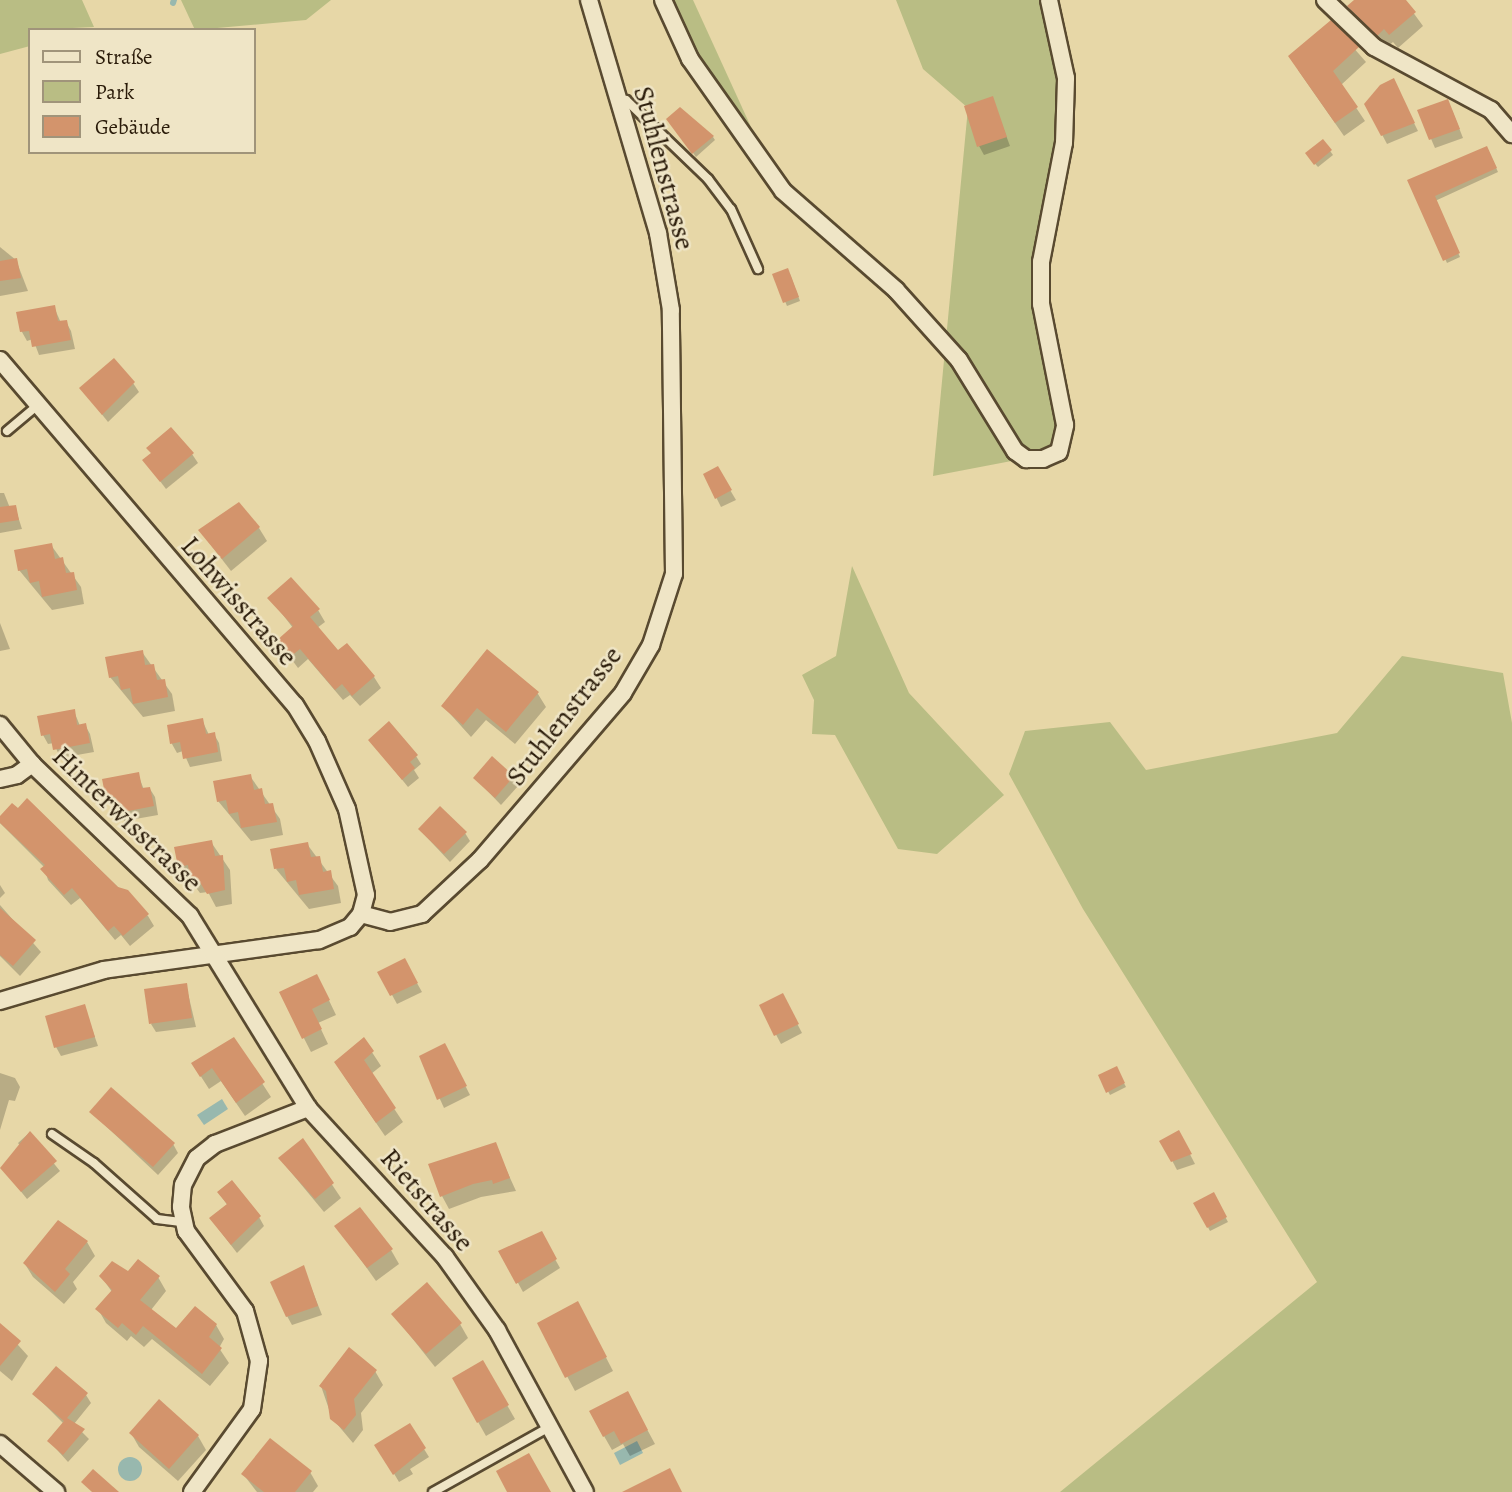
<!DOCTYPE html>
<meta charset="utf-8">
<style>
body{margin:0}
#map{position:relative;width:1512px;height:1492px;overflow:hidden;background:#e7d7a7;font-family:Alegreya,serif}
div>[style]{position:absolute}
.green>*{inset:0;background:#b9bd84}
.water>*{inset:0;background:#98b8ae}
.round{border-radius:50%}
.shadow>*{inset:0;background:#0003}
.stream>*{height:6px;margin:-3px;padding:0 3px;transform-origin:3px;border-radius:3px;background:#98b8ae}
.building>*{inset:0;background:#d3946c}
.roads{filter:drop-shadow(2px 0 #594a30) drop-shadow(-2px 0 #594a30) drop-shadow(0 2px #594a30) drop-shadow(0 -2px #594a30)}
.service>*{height:8px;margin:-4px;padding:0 4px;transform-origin:4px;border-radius:4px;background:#efe5c6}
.minor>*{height:16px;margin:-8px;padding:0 8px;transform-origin:8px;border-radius:8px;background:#efe5c6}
span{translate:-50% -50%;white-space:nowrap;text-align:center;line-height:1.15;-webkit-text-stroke:5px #efe5c6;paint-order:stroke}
.street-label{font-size:28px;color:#2a1b09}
.legend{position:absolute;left:28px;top:28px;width:228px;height:126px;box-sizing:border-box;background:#efe5c6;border:2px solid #a0947a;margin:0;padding:9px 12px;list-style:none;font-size:21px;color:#2a1b09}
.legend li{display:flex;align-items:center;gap:14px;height:35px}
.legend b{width:35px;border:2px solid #a0947a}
</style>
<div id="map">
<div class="green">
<i style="clip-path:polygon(0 0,82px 0,94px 27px,30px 30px,30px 46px,0 54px)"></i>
<i style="clip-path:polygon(181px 0,331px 0,306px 20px,195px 30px)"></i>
<i style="clip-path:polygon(660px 0,693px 0,751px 127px,667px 22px)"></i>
<i style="clip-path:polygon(896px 0,1049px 0,1066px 78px,1041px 262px,1057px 393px,1059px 452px,933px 476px,968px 108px,923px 69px)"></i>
<i style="clip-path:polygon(852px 566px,909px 693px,1004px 795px,937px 854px,898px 849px,835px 735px,812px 734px,814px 700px,802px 675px,836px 656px)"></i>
<i style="clip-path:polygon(1402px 656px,1503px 673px,1512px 723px,1512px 1492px,1060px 1492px,1317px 1282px,1083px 909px,1009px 774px,1025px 731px,1110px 722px,1146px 770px,1337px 733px)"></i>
</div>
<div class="water">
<i style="clip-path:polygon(222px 1099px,228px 1109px,204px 1125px,197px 1115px)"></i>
<i style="clip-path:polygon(637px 1441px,643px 1453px,620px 1465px,614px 1453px)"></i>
<i class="round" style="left:118px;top:1457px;width:24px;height:24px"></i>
</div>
<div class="shadow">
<i style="clip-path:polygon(1357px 0,1404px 0,1423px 26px,1398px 48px,1393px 42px,1386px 48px,1357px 20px,1349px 7px)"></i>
<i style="clip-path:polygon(1331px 22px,1366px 62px,1341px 85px,1365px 121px,1344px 136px,1298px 70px)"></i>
<i style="clip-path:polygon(1397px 89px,1418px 131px,1387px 144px,1366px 104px)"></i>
<i style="clip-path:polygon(992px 98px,1010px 146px,984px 155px,979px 146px)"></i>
<i style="clip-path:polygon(1452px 110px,1463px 138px,1435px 148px,1419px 111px)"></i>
<i style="clip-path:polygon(671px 123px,713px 137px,715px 140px,696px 157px)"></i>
<i style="clip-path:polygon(1323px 141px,1333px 155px,1318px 167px,1309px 157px)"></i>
<i style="clip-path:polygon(1487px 148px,1498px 172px,1435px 201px,1460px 257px,1447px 263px,1409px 181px)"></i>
<i style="clip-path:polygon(0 247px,16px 260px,28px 291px,0 296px)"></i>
<i style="clip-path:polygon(790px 274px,800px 301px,787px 306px,774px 275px)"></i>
<i style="clip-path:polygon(54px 307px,61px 323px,66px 322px,71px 331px,75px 349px,39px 355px,33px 339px,27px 341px,22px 332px,18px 313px)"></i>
<i style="clip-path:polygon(133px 383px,139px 392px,108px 422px,81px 388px)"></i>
<i style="clip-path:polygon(192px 454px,198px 463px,166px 489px,144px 460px)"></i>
<i style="clip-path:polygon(717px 468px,736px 500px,721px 507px,705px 475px)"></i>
<i style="clip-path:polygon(0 493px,4px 493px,10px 508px,15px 507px,22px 529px,0 533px)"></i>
<i style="clip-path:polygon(259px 528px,267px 541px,231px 571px,200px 531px)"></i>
<i style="clip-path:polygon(51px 545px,81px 587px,84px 604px,52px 610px,19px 570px)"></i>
<i style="clip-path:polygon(270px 598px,318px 610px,325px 622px,317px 628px,338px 653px,374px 677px,381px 688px,360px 706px,350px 695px,343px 700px,308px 659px,298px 668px,278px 641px,293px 628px)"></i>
<i style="clip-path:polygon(0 623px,10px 649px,0 651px)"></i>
<i style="clip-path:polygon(488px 651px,538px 694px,546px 707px,515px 744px,486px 720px,471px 737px,443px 706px)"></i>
<i style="clip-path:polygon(142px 652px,172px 694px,175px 711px,143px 717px,110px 677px)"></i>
<i style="clip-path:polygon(74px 711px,80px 726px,85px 725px,90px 734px,94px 752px,60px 758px,54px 743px,48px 744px,43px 735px)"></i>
<i style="clip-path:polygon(202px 720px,209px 735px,214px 734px,219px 743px,222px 761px,190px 767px,183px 751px,177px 753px,172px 744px,169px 726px)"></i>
<i style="clip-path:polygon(370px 740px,416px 756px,421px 764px,414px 770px,419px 778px,408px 787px)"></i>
<i style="clip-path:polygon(138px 774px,144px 790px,150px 789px,155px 797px,158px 815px,124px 821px,118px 806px,112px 807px,107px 799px)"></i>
<i style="clip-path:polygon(250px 776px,280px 819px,283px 835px,251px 841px,218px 801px)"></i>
<i style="clip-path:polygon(513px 777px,518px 786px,501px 805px,475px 778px)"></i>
<i style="clip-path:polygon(28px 800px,148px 916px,154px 926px,130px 946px,121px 935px,115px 940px,80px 898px,71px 905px,48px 880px,44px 867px,0 823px)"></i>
<i style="clip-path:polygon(420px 830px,465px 833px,470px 841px,450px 862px)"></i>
<i style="clip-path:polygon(211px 842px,230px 870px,232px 904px,216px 907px,208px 892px,200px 893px,180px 866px)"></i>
<i style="clip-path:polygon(307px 844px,338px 886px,341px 903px,309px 909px,276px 869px)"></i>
<i style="clip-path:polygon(0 885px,5px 893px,0 898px)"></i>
<i style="clip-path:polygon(0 905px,41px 952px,20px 976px,0 956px)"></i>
<i style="clip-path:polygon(404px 960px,422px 992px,397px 1004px,380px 973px)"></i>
<i style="clip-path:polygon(186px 985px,196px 1027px,156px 1032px,151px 1024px)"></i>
<i style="clip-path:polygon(324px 990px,336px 1015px,318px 1023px,328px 1044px,311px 1052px,281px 993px)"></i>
<i style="clip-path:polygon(787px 1004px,802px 1033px,781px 1044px,761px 1006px)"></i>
<i style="clip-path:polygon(84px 1006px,98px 1046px,61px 1056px,56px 1047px)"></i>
<i style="clip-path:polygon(234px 1040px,271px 1097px,245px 1116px,221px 1081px,209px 1089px,193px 1064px)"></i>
<i style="clip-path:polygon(364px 1040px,381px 1066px,371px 1074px,403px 1122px,385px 1136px,344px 1076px)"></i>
<i style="clip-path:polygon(449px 1054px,470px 1095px,444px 1108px,421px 1057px)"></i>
<i style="clip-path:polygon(1116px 1068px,1126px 1087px,1110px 1095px,1100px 1076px)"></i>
<i style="clip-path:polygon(0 1073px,15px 1078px,20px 1087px,15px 1101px,9px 1100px,0 1130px)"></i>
<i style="clip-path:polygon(91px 1112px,173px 1144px,178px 1153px,158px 1175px)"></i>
<i style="clip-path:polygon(29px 1133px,60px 1171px,27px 1199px,2px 1168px,23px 1150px,18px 1143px)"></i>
<i style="clip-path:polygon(1179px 1133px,1195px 1164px,1177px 1170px,1162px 1141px)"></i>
<i style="clip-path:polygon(302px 1140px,341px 1198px,324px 1212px,280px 1159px)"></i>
<i style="clip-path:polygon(495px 1145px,516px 1191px,481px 1197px,449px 1209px,442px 1196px)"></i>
<i style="clip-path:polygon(219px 1193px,259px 1217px,264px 1226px,237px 1253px,217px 1227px,228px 1206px)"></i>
<i style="clip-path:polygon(1213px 1194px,1228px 1222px,1210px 1231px,1195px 1203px)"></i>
<i style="clip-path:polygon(337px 1226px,391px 1250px,399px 1264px,376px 1281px)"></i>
<i style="clip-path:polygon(541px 1234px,560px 1268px,523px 1292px,501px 1252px)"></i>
<i style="clip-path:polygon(87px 1242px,95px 1256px,73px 1282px,77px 1289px,64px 1304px,33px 1277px,25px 1264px)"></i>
<i style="clip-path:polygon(303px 1267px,322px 1315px,292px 1325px,287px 1316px)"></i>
<i style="clip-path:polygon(128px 1274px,158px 1277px,166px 1291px,151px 1310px,177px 1330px,216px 1325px,224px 1339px,219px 1348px,229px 1363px,210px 1386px,152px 1339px,144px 1347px,131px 1336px,127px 1341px,106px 1323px,98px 1309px,112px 1292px,101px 1276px)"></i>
<i style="clip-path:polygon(393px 1314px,460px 1324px,468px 1338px,435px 1367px)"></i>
<i style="clip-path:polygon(585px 1317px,613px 1371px,575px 1391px,539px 1324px)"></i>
<i style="clip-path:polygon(0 1325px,28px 1356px,12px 1381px,0 1371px)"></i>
<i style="clip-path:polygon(483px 1363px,515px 1419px,486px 1436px,454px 1379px)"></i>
<i style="clip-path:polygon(375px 1371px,383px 1385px,361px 1413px,363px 1430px,353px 1443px,332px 1418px,321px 1386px)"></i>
<i style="clip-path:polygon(34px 1394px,86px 1395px,91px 1403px,74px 1424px,89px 1439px,68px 1462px,49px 1441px,64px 1424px)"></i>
<i style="clip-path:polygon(635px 1407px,655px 1444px,630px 1456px,623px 1444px,612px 1450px,604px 1436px)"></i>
<i style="clip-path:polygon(409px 1425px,429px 1457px,410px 1469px,413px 1474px,399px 1482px,377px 1445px)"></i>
<i style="clip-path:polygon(131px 1433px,198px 1436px,206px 1450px,178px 1481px,139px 1447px)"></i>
<i style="clip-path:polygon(310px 1472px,318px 1486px,313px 1492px,257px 1492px,243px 1474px)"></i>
</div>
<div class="stream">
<i style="left:173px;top:3px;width:3px;rotate:-72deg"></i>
</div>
<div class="building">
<i style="clip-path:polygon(1354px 0,1406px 0,1416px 12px,1389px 35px,1384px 29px,1377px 36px,1347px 6px)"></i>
<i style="clip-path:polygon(1331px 20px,1359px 47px,1333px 71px,1358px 107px,1335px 123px,1288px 56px)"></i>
<i style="clip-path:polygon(1394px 78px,1415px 123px,1381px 136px,1364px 104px,1380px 85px)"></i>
<i style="clip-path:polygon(993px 96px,1007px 137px,977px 147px,964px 106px)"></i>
<i style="clip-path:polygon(1448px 99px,1460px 129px,1429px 140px,1417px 110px)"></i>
<i style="clip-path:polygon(680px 107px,714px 136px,692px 154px,666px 119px)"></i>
<i style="clip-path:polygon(1323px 139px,1332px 150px,1314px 165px,1305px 153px)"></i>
<i style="clip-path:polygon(1487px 146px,1497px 168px,1435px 196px,1460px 253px,1443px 261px,1407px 180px)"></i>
<i style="clip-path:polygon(17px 258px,21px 278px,0 281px,0 261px)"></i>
<i style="clip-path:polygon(788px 268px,799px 297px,783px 303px,772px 274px)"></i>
<i style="clip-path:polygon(55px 305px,58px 321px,67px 320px,71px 340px,32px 347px,29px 331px,20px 332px,16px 312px)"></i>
<i style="clip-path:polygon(114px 358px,135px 382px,102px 415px,79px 388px)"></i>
<i style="clip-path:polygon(171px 427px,194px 453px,160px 482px,142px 460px,151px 453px,146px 448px)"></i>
<i style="clip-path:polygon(718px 466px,732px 490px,715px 499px,703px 474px)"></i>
<i style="clip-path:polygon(239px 502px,260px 527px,222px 559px,198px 530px)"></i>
<i style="clip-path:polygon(16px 505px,19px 520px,0 523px,0 507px)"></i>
<i style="clip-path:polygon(52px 543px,55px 559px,63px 557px,66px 573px,74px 572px,77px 590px,42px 597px,39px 581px,30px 583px,27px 569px,18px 571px,14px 550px)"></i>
<i style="clip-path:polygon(291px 577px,320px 609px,310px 617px,338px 650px,347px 643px,375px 676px,352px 696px,342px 684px,335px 690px,300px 649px,290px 657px,276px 641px,293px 626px,267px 598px)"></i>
<i style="clip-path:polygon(487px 649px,539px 692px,506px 732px,477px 708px,463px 725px,441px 706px)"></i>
<i style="clip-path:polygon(143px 650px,145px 665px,154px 664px,157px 680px,165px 679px,168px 697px,133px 704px,130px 688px,121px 690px,118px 676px,109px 678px,105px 657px)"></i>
<i style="clip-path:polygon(75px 709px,77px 725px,86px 723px,90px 743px,53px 750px,50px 734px,41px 736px,37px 716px)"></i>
<i style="clip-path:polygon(203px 718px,206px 734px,215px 732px,218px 752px,183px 759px,180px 742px,170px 744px,167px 725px)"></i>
<i style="clip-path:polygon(389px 721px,418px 755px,410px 762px,415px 768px,402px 780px,368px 740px)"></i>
<i style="clip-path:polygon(492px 756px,514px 776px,495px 798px,473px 778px)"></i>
<i style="clip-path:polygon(139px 772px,142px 788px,150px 787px,154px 806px,118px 813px,115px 797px,106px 799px,102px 779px)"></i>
<i style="clip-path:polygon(251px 774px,254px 790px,262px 788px,265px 804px,273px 803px,277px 822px,241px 828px,238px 812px,229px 814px,226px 800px,217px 802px,213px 781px)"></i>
<i style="clip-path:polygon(27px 798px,118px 887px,128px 890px,149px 914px,123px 936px,114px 926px,108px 931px,72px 888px,64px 895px,40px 869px,45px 865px,0 823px,0 816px,12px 803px,18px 808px)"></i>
<i style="clip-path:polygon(440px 806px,467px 832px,444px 854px,418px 829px)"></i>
<i style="clip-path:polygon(212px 840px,215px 856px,223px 855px,225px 890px,207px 894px,198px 879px,190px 880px,188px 865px,178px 867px,174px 847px)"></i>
<i style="clip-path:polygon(308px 842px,311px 857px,320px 856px,323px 872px,331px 870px,334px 889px,299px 895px,296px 880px,287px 882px,284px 868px,274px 869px,270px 849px)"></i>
<i style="clip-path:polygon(0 908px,36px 940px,13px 966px,0 955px)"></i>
<i style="clip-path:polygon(405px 958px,418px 983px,390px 996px,377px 972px)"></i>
<i style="clip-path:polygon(317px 974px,330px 1000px,312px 1009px,322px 1029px,302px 1039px,279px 992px)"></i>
<i style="clip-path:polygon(187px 983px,192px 1018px,149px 1024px,144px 989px)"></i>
<i style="clip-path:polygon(783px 993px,799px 1024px,774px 1036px,759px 1005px)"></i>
<i style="clip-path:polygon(85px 1004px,95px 1037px,54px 1048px,45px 1016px)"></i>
<i style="clip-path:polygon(234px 1037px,265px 1082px,236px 1103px,212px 1068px,200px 1077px,191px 1063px)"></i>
<i style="clip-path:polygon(364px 1037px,374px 1051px,364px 1060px,396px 1108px,376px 1123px,334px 1062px)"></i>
<i style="clip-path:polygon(445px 1043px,467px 1086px,437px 1100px,419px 1056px)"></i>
<i style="clip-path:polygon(1117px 1066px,1125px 1083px,1106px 1093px,1098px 1075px)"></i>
<i style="clip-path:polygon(111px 1087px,175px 1143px,153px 1167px,89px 1112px)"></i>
<i style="clip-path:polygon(1179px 1130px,1192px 1154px,1171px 1162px,1159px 1141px)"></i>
<i style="clip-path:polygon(30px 1131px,57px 1161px,21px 1192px,0 1168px)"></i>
<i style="clip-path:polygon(303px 1138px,334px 1183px,315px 1199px,278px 1158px)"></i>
<i style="clip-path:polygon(496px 1142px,510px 1178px,493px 1184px,492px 1180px,473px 1184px,440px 1197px,428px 1164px)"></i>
<i style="clip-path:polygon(232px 1180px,261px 1216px,231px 1245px,209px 1218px,227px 1204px,217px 1192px)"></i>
<i style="clip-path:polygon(1214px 1192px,1227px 1217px,1207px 1228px,1193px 1203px)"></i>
<i style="clip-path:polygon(360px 1207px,393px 1249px,367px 1268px,334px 1226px)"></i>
<i style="clip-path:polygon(58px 1220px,88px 1241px,65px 1269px,70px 1274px,55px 1292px,23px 1263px)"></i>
<i style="clip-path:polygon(542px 1231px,557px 1259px,516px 1284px,498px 1251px)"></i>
<i style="clip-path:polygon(138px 1259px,160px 1276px,140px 1300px,176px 1328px,195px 1306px,217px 1324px,209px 1337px,222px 1348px,202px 1374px,143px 1326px,136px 1335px,122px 1323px,118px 1328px,95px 1309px,112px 1290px,99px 1276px,112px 1261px,128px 1271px)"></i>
<i style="clip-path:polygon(304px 1265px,318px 1306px,286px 1317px,270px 1282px)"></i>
<i style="clip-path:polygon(427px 1282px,462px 1323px,426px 1354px,391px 1314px)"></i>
<i style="clip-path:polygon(578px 1301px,607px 1357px,565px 1378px,537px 1323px)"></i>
<i style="clip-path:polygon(0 1323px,21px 1341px,0 1366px)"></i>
<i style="clip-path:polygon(349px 1347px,377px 1370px,354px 1399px,356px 1415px,344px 1430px,330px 1419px,326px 1391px,319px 1386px)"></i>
<i style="clip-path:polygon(483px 1360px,509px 1405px,477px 1423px,452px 1378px)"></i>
<i style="clip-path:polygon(56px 1366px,88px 1393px,67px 1418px,85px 1429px,63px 1455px,47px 1441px,64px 1421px,32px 1394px)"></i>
<i style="clip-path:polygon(628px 1391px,648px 1430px,621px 1444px,614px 1431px,603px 1437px,589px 1411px)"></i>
<i style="clip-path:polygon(159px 1399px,199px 1435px,169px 1469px,129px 1433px)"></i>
<i style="clip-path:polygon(410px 1423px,426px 1448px,393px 1475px,374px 1445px)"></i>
<i style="clip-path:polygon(270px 1438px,312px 1471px,295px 1492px,264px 1492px,241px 1474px)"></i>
<i style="clip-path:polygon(529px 1453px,551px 1492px,507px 1492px,496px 1471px)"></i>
<i style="clip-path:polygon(670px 1468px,682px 1492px,622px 1492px)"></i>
<i style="clip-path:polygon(93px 1469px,119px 1492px,92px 1492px,81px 1482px)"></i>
</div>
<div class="roads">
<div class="service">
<i style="left:619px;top:100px;width:7px"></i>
<i style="left:626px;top:100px;width:114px;rotate:43.9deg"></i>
<i style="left:708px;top:179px;width:38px;rotate:53deg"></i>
<i style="left:731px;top:209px;width:66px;rotate:65.8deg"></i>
<i style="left:7px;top:431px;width:40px;rotate:-40deg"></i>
<i style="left:52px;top:1134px;width:51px;rotate:34.6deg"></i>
<i style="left:94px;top:1163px;width:84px;rotate:41.6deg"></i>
<i style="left:157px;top:1219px;width:26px;rotate:7deg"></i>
<i style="left:433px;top:1492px;width:135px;rotate:-29.2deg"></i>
</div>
<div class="minor">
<i style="left:663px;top:0;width:65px;rotate:65.4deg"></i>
<i style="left:690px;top:59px;width:161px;rotate:54.8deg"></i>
<i style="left:783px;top:191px;width:150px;rotate:41.2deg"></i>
<i style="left:896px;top:290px;width:94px;rotate:48deg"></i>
<i style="left:959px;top:360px;width:107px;rotate:58.4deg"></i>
<i style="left:1015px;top:451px;width:14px;rotate:36deg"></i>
<i style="left:1026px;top:459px;width:17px"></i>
<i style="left:1043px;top:459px;width:17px;rotate:-24deg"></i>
<i style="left:1059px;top:452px;width:28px;rotate:-77deg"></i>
<i style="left:1065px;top:425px;width:123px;rotate:-101.2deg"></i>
<i style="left:1041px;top:304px;width:42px;rotate:-90deg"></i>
<i style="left:1041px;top:262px;width:121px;rotate:-79.1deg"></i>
<i style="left:1064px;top:143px;width:65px;rotate:-88.2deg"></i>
<i style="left:1066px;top:78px;width:80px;rotate:-102.3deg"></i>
<i style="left:1325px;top:0;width:68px;rotate:43.8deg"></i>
<i style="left:1374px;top:47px;width:133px;rotate:28.3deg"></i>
<i style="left:1491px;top:110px;width:32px;rotate:49deg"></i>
<i style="left:0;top:360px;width:454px;rotate:49.5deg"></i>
<i style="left:295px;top:705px;width:42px;rotate:58.6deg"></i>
<i style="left:317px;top:741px;width:74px;rotate:66.2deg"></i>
<i style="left:347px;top:809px;width:88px;rotate:77.5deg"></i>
<i style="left:366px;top:895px;width:20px;rotate:105deg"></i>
<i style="left:361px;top:914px;width:17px;rotate:130deg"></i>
<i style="left:350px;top:927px;width:34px;rotate:157deg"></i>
<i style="left:319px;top:940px;width:217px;rotate:172.1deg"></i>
<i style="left:104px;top:970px;width:109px;rotate:163.4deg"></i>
<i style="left:0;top:725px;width:50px;rotate:50.6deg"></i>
<i style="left:32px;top:764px;width:219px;rotate:43.9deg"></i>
<i style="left:190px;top:916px;width:225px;rotate:58.4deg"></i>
<i style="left:308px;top:1108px;width:202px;rotate:47.4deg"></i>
<i style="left:445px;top:1257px;width:90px;rotate:54.5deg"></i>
<i style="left:497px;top:1330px;width:184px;rotate:61.5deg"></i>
<i style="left:0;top:779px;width:17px;rotate:-13deg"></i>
<i style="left:17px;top:775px;width:19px;rotate:-36deg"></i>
<i style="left:361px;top:914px;width:30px;rotate:15deg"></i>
<i style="left:390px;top:922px;width:33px;rotate:-14deg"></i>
<i style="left:422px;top:914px;width:79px;rotate:-43deg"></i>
<i style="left:480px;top:860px;width:220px;rotate:-49.4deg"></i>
<i style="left:623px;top:693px;width:56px;rotate:-59.7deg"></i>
<i style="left:651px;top:645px;width:75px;rotate:-72.1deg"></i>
<i style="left:674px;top:574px;width:264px;rotate:-90.7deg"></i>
<i style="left:671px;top:310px;width:78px;rotate:-99.6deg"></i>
<i style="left:658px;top:233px;width:243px;rotate:-106.5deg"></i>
<i style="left:0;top:1444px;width:74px;rotate:40.6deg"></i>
<i style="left:192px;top:1492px;width:102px;rotate:-54.1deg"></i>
<i style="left:252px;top:1409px;width:49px;rotate:-81.7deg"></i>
<i style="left:259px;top:1361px;width:52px;rotate:-105.6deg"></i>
<i style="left:245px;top:1311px;width:99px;rotate:-126.4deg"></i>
<i style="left:186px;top:1231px;width:25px;rotate:-102deg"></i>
<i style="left:181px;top:1207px;width:22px;rotate:-85deg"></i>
<i style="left:183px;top:1185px;width:30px;rotate:-63deg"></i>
<i style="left:197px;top:1158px;width:23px;rotate:-38deg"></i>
<i style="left:215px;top:1144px;width:100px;rotate:-21.2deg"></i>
</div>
</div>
<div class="street-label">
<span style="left:664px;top:168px;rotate:75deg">Stuhlenstrasse</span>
<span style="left:239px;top:601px;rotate:49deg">Lohwisstrasse</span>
<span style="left:564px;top:716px;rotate:-52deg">Stuhlenstrasse</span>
<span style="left:127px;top:819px;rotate:44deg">Hinterwisstrasse</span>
<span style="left:427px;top:1200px;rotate:49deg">Rietstrasse</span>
</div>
<ul class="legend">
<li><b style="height:9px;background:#efe5c6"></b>Straße</li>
<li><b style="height:19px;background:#b9bd84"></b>Park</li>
<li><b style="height:19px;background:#d3946c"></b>Gebäude</li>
</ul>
</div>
